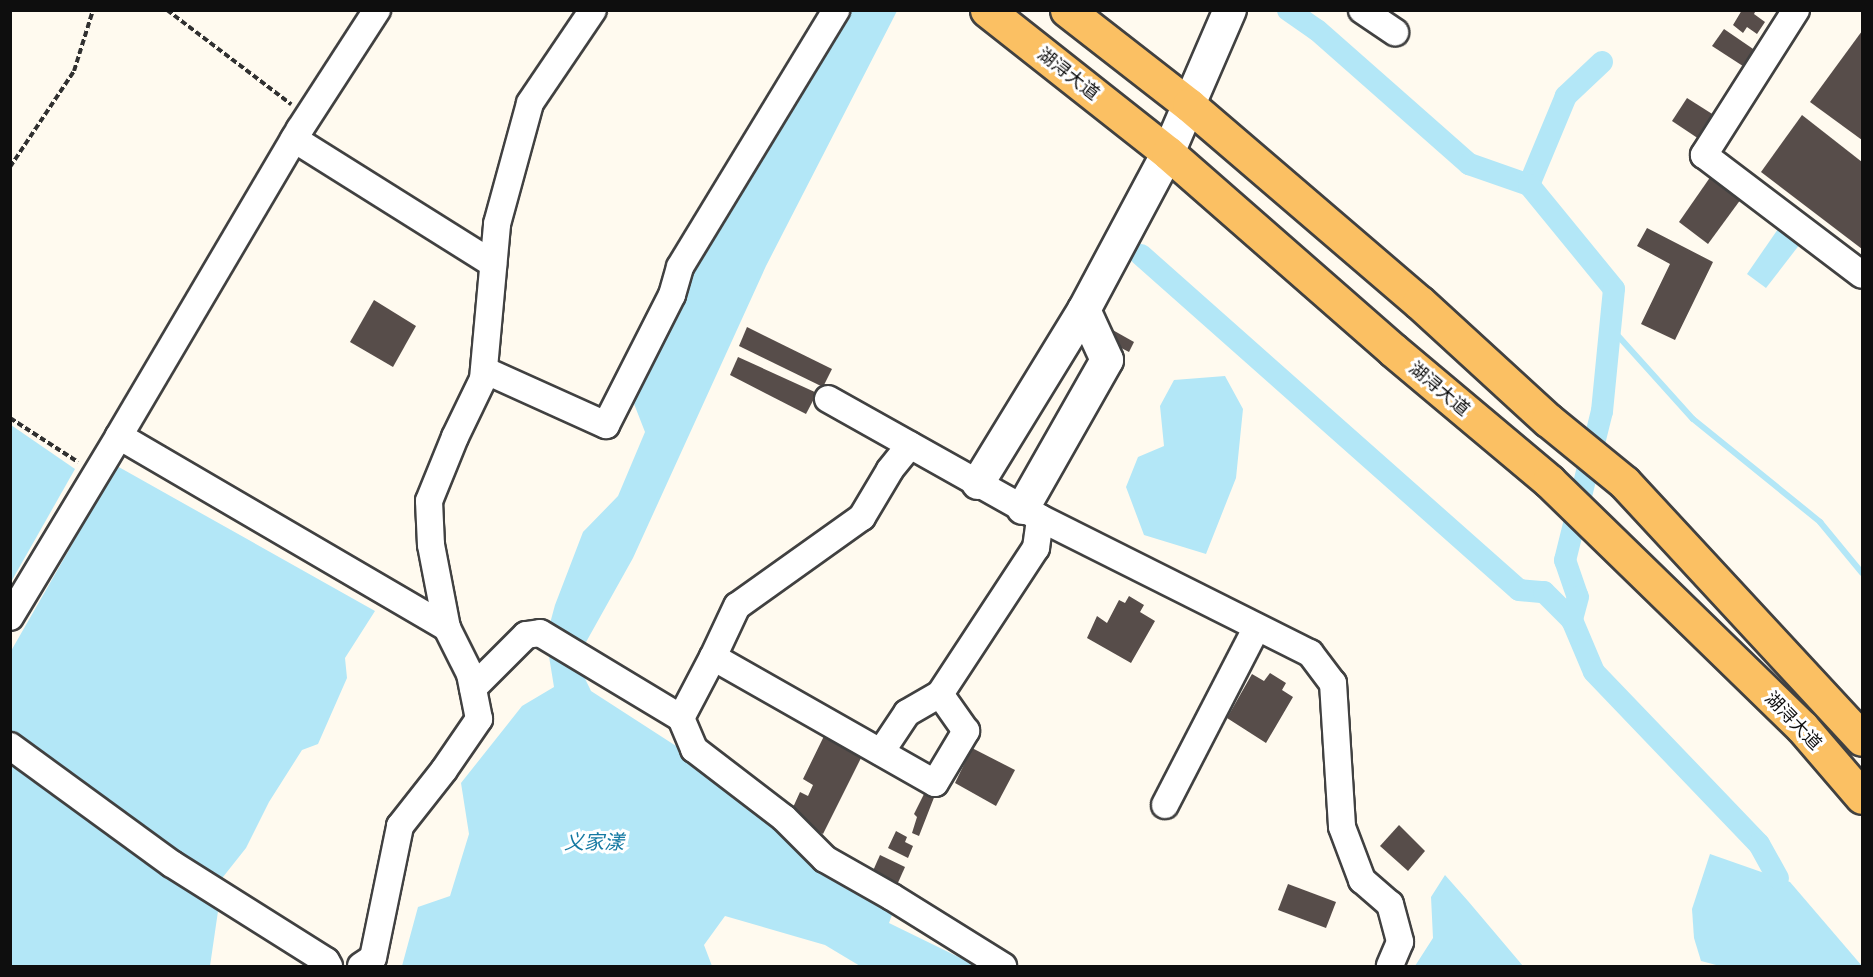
<!DOCTYPE html>
<meta charset="utf-8">
<style>
body{margin:0}
#map{position:relative;width:1873px;height:977px;overflow:hidden;background:#fffaef;font-family:Bitter,"Noto Sans SC",serif}
div>[style]{position:absolute}
.water>*{inset:0;background:#b3e7f7}
.stream>*{height:6px;margin:-3px;padding:0 3px;transform-origin:3px;border-radius:3px;background:#b3e7f7}
.canal>*{height:22px;margin:-11px;padding:0 11px;transform-origin:11px;border-radius:11px;background:#b3e7f7}
.building>*{inset:0;background:#574d4a}
.path>*{height:4px;margin-top:-2px;transform-origin:0;background:repeating-linear-gradient(90deg,#303030 0 6px,transparent 0 9px)}
.roads{filter:drop-shadow(2px 0 #414141) drop-shadow(-2px 0 #414141) drop-shadow(0 2px #414141) drop-shadow(0 -2px #414141)}
.minor>*{height:26px;margin:-13px;padding:0 13px;transform-origin:13px;border-radius:13px;background:#fff}
.tertiary>*{height:32px;margin:-16px;padding:0 16px;transform-origin:16px;border-radius:16px;background:#fff}
.primary>*{height:33px;margin:-16.5px;padding:0 16.5px;transform-origin:16.5px;border-radius:16.5px;background:#fbc063}
span{translate:-50% -50%;white-space:nowrap;text-align:center;line-height:1.15;-webkit-text-stroke:6px #fff;paint-order:stroke}
.street-label{font-size:18px;color:#0e0e0e}
.water-label{font-size:20px;color:#1579a2;font-style:italic}
.frame{position:absolute;inset:0;border:12px solid #0e0e0e;pointer-events:none}
</style>
<div id="map">
<div class="water">
<i style="clip-path:polygon(850px 11px,897px 11px,766px 266px,633px 558px,576px 660px,591px 691px,690px 755px,758px 807px,823px 869px,892px 915px,889px 923px,977px 966px,860px 966px,825px 945px,725px 916px,704px 945px,712px 966px,402px 966px,418px 907px,450px 896px,469px 834px,461px 783px,522px 706px,554px 687px,546px 638px,555px 605px,583px 532px,618px 496px,645px 432px,629px 391px,725px 211px,731px 208px)"></i>
<i style="clip-path:polygon(1778px 229px,1800px 244px,1766px 288px,1747px 274px)"></i>
<i style="clip-path:polygon(1225px 376px,1243px 409px,1236px 478px,1206px 554px,1144px 535px,1126px 487px,1138px 457px,1164px 446px,1160px 406px,1174px 380px)"></i>
<i style="clip-path:polygon(11px 425px,75px 469px,11px 582px)"></i>
<i style="clip-path:polygon(117px 466px,375px 611px,345px 658px,347px 678px,318px 744px,302px 750px,269px 802px,246px 848px,223px 877px,210px 966px,11px 966px,11px 651px)"></i>
<i style="clip-path:polygon(1710px 854px,1790px 882px,1862px 966px,1720px 966px,1701px 961px,1694px 938px,1692px 909px)"></i>
<i style="clip-path:polygon(1445px 875px,1468px 901px,1523px 966px,1415px 966px,1433px 938px,1431px 897px)"></i>
</div>
<div class="stream">
<i style="left:1611px;top:328px;width:122px;rotate:48deg"></i>
<i style="left:1693px;top:419px;width:164px;rotate:39deg"></i>
<i style="left:1820px;top:522px;width:66px;rotate:50.5deg"></i>
</div>
<div class="canal">
<i style="left:1288px;top:10px;width:35px;rotate:35deg"></i>
<i style="left:1317px;top:30px;width:203px;rotate:41.4deg"></i>
<i style="left:1469px;top:164px;width:64px;rotate:19.3deg"></i>
<i style="left:1602px;top:62px;width:50px;rotate:136.6deg"></i>
<i style="left:1566px;top:96px;width:96px;rotate:112.6deg"></i>
<i style="left:1529px;top:185px;width:134px;rotate:50.7deg"></i>
<i style="left:1614px;top:289px;width:123px;rotate:95.6deg"></i>
<i style="left:1602px;top:411px;width:154px;rotate:103.9deg"></i>
<i style="left:1565px;top:560px;width:39px;rotate:71deg"></i>
<i style="left:1578px;top:597px;width:24px;rotate:105deg"></i>
<i style="left:1572px;top:620px;width:56px;rotate:67.1deg"></i>
<i style="left:1594px;top:672px;width:238px;rotate:46.2deg"></i>
<i style="left:1759px;top:844px;width:39px;rotate:61deg"></i>
<i style="left:1141px;top:255px;width:505px;rotate:41.55deg"></i>
<i style="left:1519px;top:590px;width:25px;rotate:5deg"></i>
<i style="left:1544px;top:592px;width:40px;rotate:45deg"></i>
</div>
<div class="building">
<i style="clip-path:polygon(1742px 10px,1756px 10px,1754px 14px,1765px 22px,1757px 34px,1747px 27px,1743px 33px,1733px 25px)"></i>
<i style="clip-path:polygon(1724px 29px,1759px 53px,1749px 70px,1712px 46px)"></i>
<i style="clip-path:polygon(1862px 31px,1862px 140px,1810px 102px)"></i>
<i style="clip-path:polygon(1687px 98px,1717px 117px,1702px 141px,1672px 121px)"></i>
<i style="clip-path:polygon(1802px 115px,1862px 162px,1862px 249px,1761px 172px)"></i>
<i style="clip-path:polygon(1711px 176px,1741px 199px,1708px 244px,1679px 222px)"></i>
<i style="clip-path:polygon(1647px 228px,1713px 262px,1675px 340px,1641px 324px,1670px 264px,1637px 246px)"></i>
<i style="clip-path:polygon(374px 300px,416px 326px,393px 367px,350px 342px)"></i>
<i style="clip-path:polygon(1102px 324px,1134px 342px,1129px 352px,1096px 335px)"></i>
<i style="clip-path:polygon(747px 327px,832px 369px,823px 387px,739px 346px)"></i>
<i style="clip-path:polygon(738px 357px,817px 393px,806px 414px,730px 375px)"></i>
<i style="clip-path:polygon(1129px 596px,1144px 605px,1140px 612px,1155px 621px,1131px 663px,1087px 638px,1097px 616px,1107px 623px,1119px 600px,1125px 603px)"></i>
<i style="clip-path:polygon(1270px 673px,1286px 683px,1282px 690px,1293px 697px,1266px 743px,1227px 718px,1252px 674px,1264px 681px)"></i>
<i style="clip-path:polygon(824px 736px,862px 756px,823px 834px,790px 814px,800px 792px,808px 796px,813px 785px,803px 779px)"></i>
<i style="clip-path:polygon(972px 748px,1015px 770px,996px 806px,955px 783px)"></i>
<i style="clip-path:polygon(926px 790px,935px 795px,919px 836px,912px 833px,917px 817px,914px 814px)"></i>
<i style="clip-path:polygon(1399px 825px,1425px 851px,1408px 871px,1380px 846px)"></i>
<i style="clip-path:polygon(896px 831px,907px 837px,905px 842px,913px 846px,908px 858px,888px 848px)"></i>
<i style="clip-path:polygon(880px 855px,905px 867px,897px 885px,872px 873px)"></i>
<i style="clip-path:polygon(1288px 884px,1336px 902px,1326px 928px,1278px 910px)"></i>
</div>
<div class="path">
<i style="left:167px;top:10px;width:156px;rotate:37.2deg"></i>
<i style="left:10px;top:167px;width:115px;rotate:-56.3deg"></i>
<i style="left:74px;top:71px;width:64px;rotate:-72.7deg"></i>
<i style="left:10px;top:418px;width:81px;rotate:32.9deg"></i>
</div>
<div class="roads">
<div class="minor">
<i style="left:1362px;top:10px;width:40px;rotate:34deg"></i>
<i style="left:1796px;top:10px;width:172px;rotate:122.4deg"></i>
<i style="left:1704px;top:155px;width:198px;rotate:37.2deg"></i>
<i style="left:294px;top:139px;width:235px;rotate:32.1deg"></i>
<i style="left:484px;top:370px;width:134px;rotate:24.3deg"></i>
<i style="left:606px;top:425px;width:146px;rotate:-63.1deg"></i>
<i style="left:672px;top:295px;width:29px;rotate:-74deg"></i>
<i style="left:680px;top:267px;width:301px;rotate:-58.7deg"></i>
<i style="left:828px;top:399px;width:243px;rotate:29.3deg"></i>
<i style="left:1040px;top:518px;width:302px;rotate:26.6deg"></i>
<i style="left:1310px;top:653px;width:38px;rotate:53deg"></i>
<i style="left:1333px;top:683px;width:144px;rotate:86.4deg"></i>
<i style="left:1342px;top:827px;width:57px;rotate:69.3deg"></i>
<i style="left:1362px;top:880px;width:37px;rotate:41deg"></i>
<i style="left:1390px;top:904px;width:39px;rotate:75deg"></i>
<i style="left:1400px;top:942px;width:26px;rotate:113deg"></i>
<i style="left:119px;top:436px;width:356px;rotate:-59.5deg"></i>
<i style="left:300px;top:129px;width:142px;rotate:-57.1deg"></i>
<i style="left:910px;top:445px;width:32px;rotate:129deg"></i>
<i style="left:890px;top:470px;width:55px;rotate:120.8deg"></i>
<i style="left:862px;top:517px;width:153px;rotate:144.5deg"></i>
<i style="left:737px;top:606px;width:56px;rotate:115.2deg"></i>
<i style="left:713px;top:657px;width:255px;rotate:29.6deg"></i>
<i style="left:935px;top:783px;width:61px;rotate:-59.2deg"></i>
<i style="left:966px;top:731px;width:45px;rotate:-125.1deg"></i>
<i style="left:940px;top:694px;width:175px;rotate:-56.7deg"></i>
<i style="left:1036px;top:548px;width:30px;rotate:-82deg"></i>
<i style="left:10px;top:617px;width:211px;rotate:-58.9deg"></i>
<i style="left:119px;top:436px;width:380px;rotate:30.3deg"></i>
<i style="left:473px;top:688px;width:75px;rotate:-45deg"></i>
<i style="left:526px;top:635px;width:14px;rotate:-8deg"></i>
<i style="left:540px;top:633px;width:165px;rotate:31.1deg"></i>
<i style="left:681px;top:718px;width:69px;rotate:-62.3deg"></i>
<i style="left:681px;top:718px;width:34px;rotate:67deg"></i>
<i style="left:694px;top:749px;width:113px;rotate:37.5deg"></i>
<i style="left:784px;top:818px;width:58px;rotate:45deg"></i>
<i style="left:825px;top:859px;width:77px;rotate:29.6deg"></i>
<i style="left:892px;top:897px;width:131px;rotate:31.9deg"></i>
<i style="left:10px;top:746px;width:200px;rotate:36.1deg"></i>
<i style="left:172px;top:864px;width:182px;rotate:32.2deg"></i>
<i style="left:326px;top:961px;width:6px;rotate:59deg"></i>
<i style="left:881px;top:752px;width:47px;rotate:-56.3deg"></i>
<i style="left:907px;top:713px;width:38px;rotate:-30deg"></i>
<i style="left:1165px;top:805px;width:200px;rotate:-62.7deg"></i>
<i style="left:361px;top:966px;width:14px;rotate:-34deg"></i>
<i style="left:373px;top:958px;width:135px;rotate:-78.4deg"></i>
<i style="left:400px;top:826px;width:71px;rotate:-51.8deg"></i>
<i style="left:444px;top:770px;width:62px;rotate:-55.5deg"></i>
<i style="left:479px;top:719px;width:46px;rotate:-101.3deg"></i>
<i style="left:470px;top:674px;width:51px;rotate:-116.6deg"></i>
<i style="left:447px;top:628px;width:85px;rotate:-100.9deg"></i>
<i style="left:431px;top:545px;width:44px;rotate:-92.6deg"></i>
<i style="left:429px;top:501px;width:69px;rotate:-67.9deg"></i>
<i style="left:455px;top:437px;width:64px;rotate:-64.2deg"></i>
<i style="left:483px;top:379px;width:156px;rotate:-84.8deg"></i>
<i style="left:497px;top:224px;width:125px;rotate:-74.7deg"></i>
<i style="left:530px;top:103px;width:112px;rotate:-55.9deg"></i>
</div>
<div class="tertiary">
<i style="left:978px;top:483px;width:203px;rotate:-58.5deg"></i>
<i style="left:1084px;top:310px;width:178px;rotate:-61.9deg"></i>
<i style="left:1168px;top:153px;width:156px;rotate:-66.6deg"></i>
<i style="left:1023px;top:508px;width:170px;rotate:-60.4deg"></i>
<i style="left:1107px;top:360px;width:55px;rotate:-114.7deg"></i>
</div>
<div class="primary">
<i style="left:987px;top:10px;width:231px;rotate:38.3deg"></i>
<i style="left:1168px;top:153px;width:299px;rotate:41.2deg"></i>
<i style="left:1393px;top:350px;width:204px;rotate:40deg"></i>
<i style="left:1549px;top:481px;width:353px;rotate:44.2deg"></i>
<i style="left:1802px;top:727px;width:92px;rotate:49.4deg"></i>
<i style="left:1067px;top:10px;width:155px;rotate:37.9deg"></i>
<i style="left:1189px;top:105px;width:303px;rotate:40.6deg"></i>
<i style="left:1419px;top:302px;width:175px;rotate:42.5deg"></i>
<i style="left:1548px;top:420px;width:98px;rotate:39.2deg"></i>
<i style="left:1624px;top:482px;width:350px;rotate:47.2deg"></i>
</div>
</div>
<div class="street-label">
<span style="left:1068px;top:74px;rotate:38deg">湖浔大道</span>
<span style="left:1439px;top:389px;rotate:40deg">湖浔大道</span>
<span style="left:1793px;top:721px;rotate:46deg">湖浔大道</span>
</div>
<div class="water-label">
<span style="left:594px;top:842px">义家漾</span>
</div>
<div class="frame"></div>
</div>
